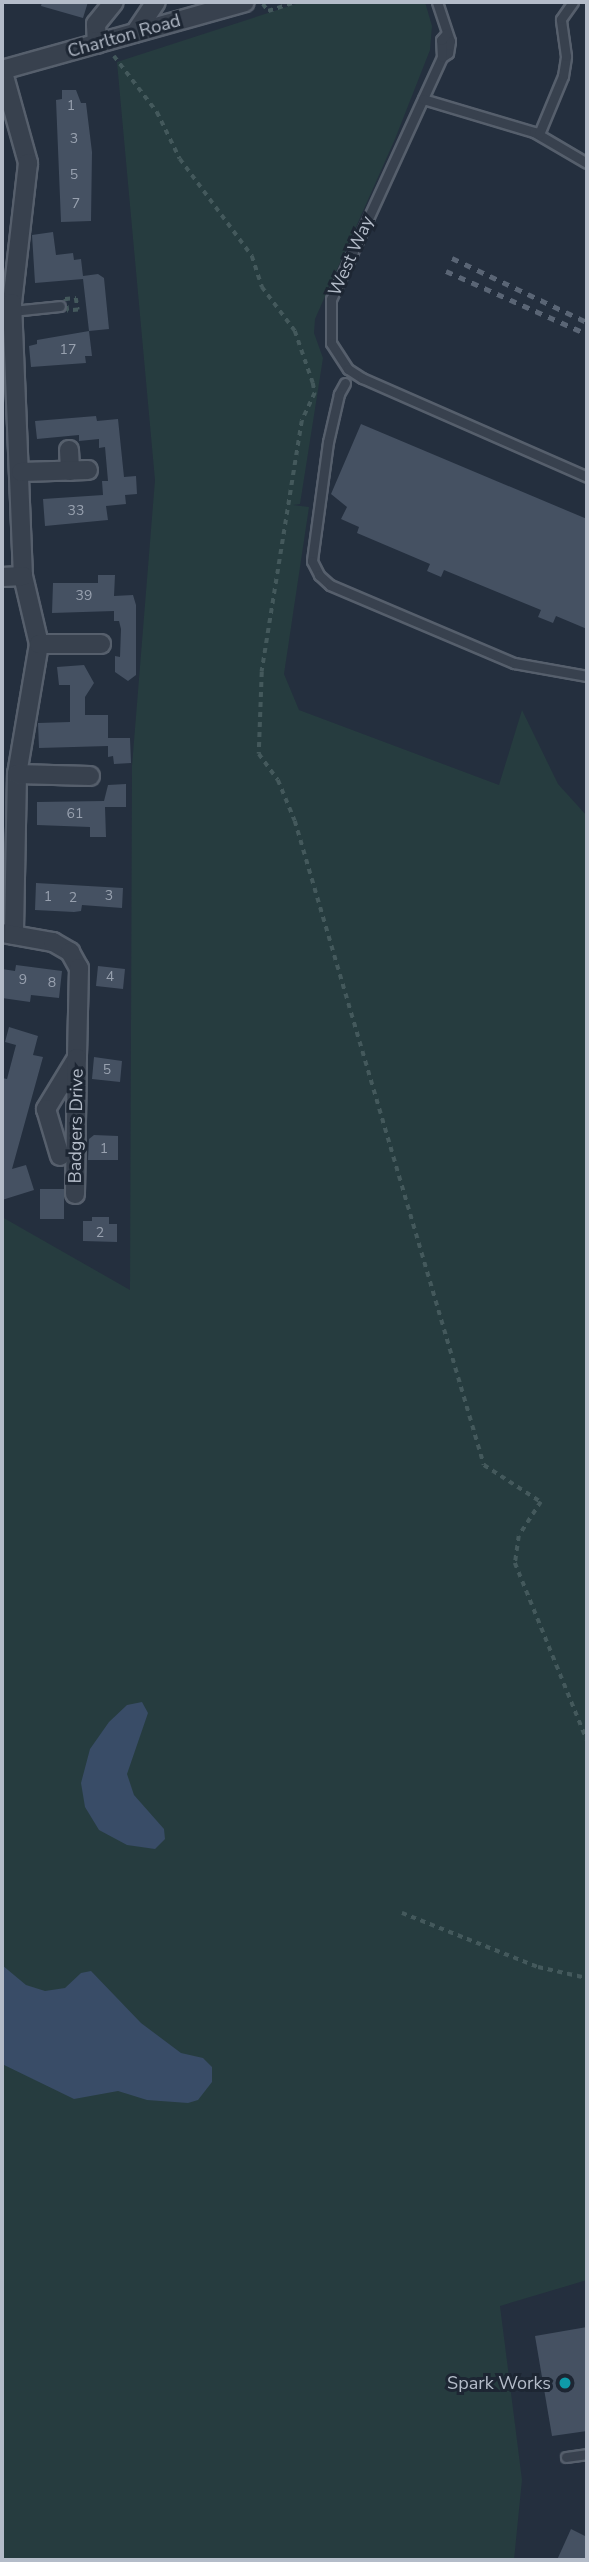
<!DOCTYPE html>
<style>
body{margin:0}
#map{position:relative;width:589px;height:2562px;overflow:hidden;background:#242f3e;font-family:"Nunito Sans",sans-serif}
div>[style]{position:absolute}
.green>*{inset:0;background:#263c3f}
.water>*{inset:0;background:#394c67}
.building>*{inset:0;background:#455162}
.path>*{height:3.5px;margin-top:-1.75px;transform-origin:0;background:repeating-linear-gradient(90deg,#44595c 0 5px,transparent 0 10px)}
.roads{filter:drop-shadow(2px 0 #565f6c) drop-shadow(-2px 0 #565f6c) drop-shadow(0 2px #565f6c) drop-shadow(0 -2px #565f6c)}
.lane>*{height:9px;margin:-4.5px;padding:0 4.5px;transform-origin:4.5px;border-radius:4.5px;background:#38414e}
.street>*{height:18px;margin:-9px;padding:0 9px;transform-origin:9px;border-radius:9px;background:#38414e}
.rail>*{height:5px;margin-top:-2.5px;transform-origin:0;background:repeating-linear-gradient(90deg,#5a6575 0 7px,transparent 0 14px)}
.dots>*{width:19px;height:19px;translate:-50% -50%;box-sizing:border-box;border:4px solid #1d2633;border-radius:50%}
span{translate:-50% -50%;white-space:nowrap;text-align:center;line-height:1.15;-webkit-text-stroke:6px #1d2633;paint-order:stroke}
.number-label{font-size:14px;color:#98a1af}
.number-label span{-webkit-text-stroke-width:0}
.street-label{font-size:18px;color:#b4bcc9}
.poi-label{font-size:18px;color:#b4bcc9}
.right{translate:-100% -50%;text-align:right}
.frame{position:absolute;inset:0;border:4px solid #b4bcc9;pointer-events:none}
</style>
<div id="map">
<div class="green">
<i style="clip-path:polygon(302px 2px,425px 2px,432px 26px,430px 50px,395px 139px,315px 319px,314px 333px,323px 358px,300px 504px,293px 505px,309px 507px,284px 674px,299px 710px,499px 785px,522px 710px,558px 784px,587px 816px,587px 2280px,500px 2306px,522px 2480px,514px 2560px,2px 2560px,2px 1217px,130px 1290px,132px 766px,155px 480px,117px 62px)"></i>
</div>
<div class="water">
<i style="clip-path:polygon(142px 1702px,148px 1713px,127px 1774px,134px 1795px,164px 1829px,165px 1839px,155px 1849px,127px 1845px,99px 1830px,85px 1807px,81px 1783px,90px 1749px,109px 1722px,127px 1705px)"></i>
<i style="clip-path:polygon(2px 1965px,26px 1985px,45px 1991px,65px 1988px,81px 1973px,91px 1971px,141px 2023px,181px 2053px,203px 2058px,212px 2067px,212px 2082px,198px 2100px,188px 2103px,147px 2100px,118px 2091px,74px 2099px,2px 2064px)"></i>
</div>
<div class="building">
<i style="clip-path:polygon(42px 2px,88px 2px,83px 18px,41px 6px)"></i>
<i style="clip-path:polygon(62px 90px,76px 90px,81px 103px,86px 103px,92px 152px,91px 221px,61px 222px,56px 100px,62px 99px)"></i>
<i style="clip-path:polygon(53px 232px,56px 255px,73px 253px,74px 260px,81px 259px,83px 276px,98px 274px,104px 278px,109px 329px,89px 331px,83px 279px,35px 283px,32px 235px)"></i>
<i style="clip-path:polygon(89px 331px,92px 356px,85px 356px,86px 363px,31px 367px,29px 346px,37px 344px,37px 340px)"></i>
<i style="clip-path:polygon(96px 416px,97px 421px,118px 419px,124px 477px,136px 476px,137px 494px,125px 495px,126px 504px,106px 506px,108px 520px,45px 526px,43px 499px,103px 495px,102px 481px,108px 481px,105px 447px,99px 448px,99px 439px,79px 441px,79px 435px,37px 439px,35px 421px)"></i>
<i style="clip-path:polygon(361px 424px,587px 519px,587px 629px,556px 616px,553px 623px,538px 617px,541px 610px,444px 570px,441px 577px,427px 571px,430px 564px,357px 533px,359px 527px,341px 519px,347px 507px,331px 494px)"></i>
<i style="clip-path:polygon(98px 575px,115px 575px,114px 596px,133px 595px,136px 605px,136px 675px,128px 681px,115px 672px,115px 656px,120px 657px,121px 629px,119px 621px,114px 621px,114px 611px,52px 613px,53px 583px,98px 583px)"></i>
<i style="clip-path:polygon(84px 665px,94px 683px,85px 697px,85px 715px,108px 715px,108px 738px,130px 738px,131px 763px,114px 764px,113px 756px,108px 757px,108px 740px,108px 746px,39px 748px,38px 723px,70px 722px,70px 685px,59px 685px,57px 667px)"></i>
<i style="clip-path:polygon(126px 784px,126px 807px,105px 807px,106px 837px,90px 837px,90px 827px,37px 825px,37px 802px,104px 801px,108px 785px)"></i>
<i style="clip-path:polygon(36px 883px,123px 888px,122px 908px,82px 905px,81px 911px,74px 912px,35px 910px)"></i>
<i style="clip-path:polygon(16px 965px,62px 971px,59px 998px,31px 995px,30px 1002px,2px 998px,2px 969px,15px 971px)"></i>
<i style="clip-path:polygon(98px 966px,125px 969px,123px 989px,96px 986px)"></i>
<i style="clip-path:polygon(9px 1027px,38px 1036px,33px 1055px,43px 1057px,12px 1169px,26px 1165px,34px 1190px,2px 1200px,2px 1078px,7px 1079px,16px 1045px,5px 1042px)"></i>
<i style="clip-path:polygon(94px 1057px,122px 1061px,120px 1082px,92px 1079px)"></i>
<i style="clip-path:polygon(94px 1135px,118px 1136px,118px 1160px,88px 1160px,89px 1139px)"></i>
<i style="clip-path:polygon(40px 1189px,64px 1189px,64px 1219px,40px 1219px)"></i>
<i style="clip-path:polygon(92px 1217px,109px 1217px,109px 1224px,117px 1224px,117px 1242px,83px 1241px,83px 1221px,92px 1221px)"></i>
<i style="clip-path:polygon(587px 2327px,587px 2431px,552px 2436px,535px 2336px)"></i>
<i style="clip-path:polygon(571px 2529px,587px 2537px,587px 2560px,557px 2560px)"></i>
</div>
<div class="path">
<i style="left:263px;top:4px;width:9px;rotate:54deg"></i>
<i style="left:268px;top:11px;width:28px;rotate:-18deg"></i>
<i style="left:114px;top:56px;width:71px;rotate:52.5deg"></i>
<i style="left:157px;top:112px;width:52px;rotate:63.9deg"></i>
<i style="left:180px;top:159px;width:121px;rotate:53.4deg"></i>
<i style="left:252px;top:256px;width:33px;rotate:72deg"></i>
<i style="left:262px;top:287px;width:55px;rotate:53.1deg"></i>
<i style="left:295px;top:331px;width:55px;rotate:70.9deg"></i>
<i style="left:313px;top:383px;width:10px;rotate:79deg"></i>
<i style="left:315px;top:393px;width:31px;rotate:115deg"></i>
<i style="left:302px;top:421px;width:254px;rotate:99.1deg"></i>
<i style="left:262px;top:672px;width:82px;rotate:92.1deg"></i>
<i style="left:259px;top:754px;width:32px;rotate:54deg"></i>
<i style="left:278px;top:780px;width:44px;rotate:67.5deg"></i>
<i style="left:295px;top:821px;width:671px;rotate:73.64deg"></i>
<i style="left:484px;top:1465px;width:68px;rotate:33deg"></i>
<i style="left:541px;top:1502px;width:40px;rotate:122.9deg"></i>
<i style="left:519px;top:1536px;width:27px;rotate:98deg"></i>
<i style="left:515px;top:1563px;width:191px;rotate:67.9deg"></i>
<i style="left:76px;top:298px;width:12px;rotate:81deg"></i>
<i style="left:78px;top:310px;width:11px;rotate:175deg"></i>
<i style="left:67px;top:311px;width:12px;rotate:-99deg"></i>
<i style="left:65px;top:299px;width:11px;rotate:-5deg"></i>
<i style="left:402px;top:1913px;width:146px;rotate:21.7deg"></i>
<i style="left:538px;top:1967px;width:50px;rotate:12.7deg"></i>
</div>
<div class="roads">
<div class="lane">
<i style="left:437px;top:2px;width:41px;rotate:71.6deg"></i>
<i style="left:450px;top:41px;width:12px;rotate:99deg"></i>
<i style="left:448px;top:53px;width:7px;rotate:146deg"></i>
<i style="left:442px;top:57px;width:266px;rotate:114.6deg"></i>
<i style="left:331px;top:299px;width:44px;rotate:90deg"></i>
<i style="left:331px;top:343px;width:31px;rotate:57deg"></i>
<i style="left:348px;top:369px;width:17px;rotate:33deg"></i>
<i style="left:362px;top:378px;width:246px;rotate:23.7deg"></i>
<i style="left:442px;top:57px;width:17px;rotate:-93deg"></i>
<i style="left:441px;top:40px;width:9px;rotate:-49deg"></i>
<i style="left:423px;top:99px;width:116px;rotate:16.6deg"></i>
<i style="left:534px;top:132px;width:61px;rotate:30.3deg"></i>
<i style="left:539px;top:134px;width:63px;rotate:-67.5deg"></i>
<i style="left:563px;top:76px;width:20px;rotate:-81deg"></i>
<i style="left:566px;top:56px;width:37px;rotate:-98deg"></i>
<i style="left:561px;top:19px;width:21px;rotate:-55deg"></i>
<i style="left:12px;top:311px;width:48px;rotate:-5.9deg"></i>
<i style="left:345px;top:383px;width:13px;rotate:119deg"></i>
<i style="left:339px;top:394px;width:49px;rotate:102.9deg"></i>
<i style="left:328px;top:442px;width:120px;rotate:97.7deg"></i>
<i style="left:312px;top:561px;width:16px;rotate:63deg"></i>
<i style="left:319px;top:575px;width:15px;rotate:42deg"></i>
<i style="left:330px;top:585px;width:200px;rotate:23deg"></i>
<i style="left:514px;top:663px;width:74px;rotate:10.1deg"></i>
<i style="left:566px;top:2457px;width:21px;rotate:-8deg"></i>
</div>
<div class="street">
<i style="left:135px;top:33px;width:37px;rotate:-56deg"></i>
<i style="left:97px;top:44px;width:20px;rotate:-93deg"></i>
<i style="left:96px;top:24px;width:28px;rotate:-51deg"></i>
<i style="left:2px;top:69px;width:98px;rotate:74.5deg"></i>
<i style="left:28px;top:163px;width:141px;rotate:96.5deg"></i>
<i style="left:12px;top:303px;width:273px;rotate:87.7deg"></i>
<i style="left:23px;top:576px;width:70px;rotate:76.8deg"></i>
<i style="left:39px;top:644px;width:132px;rotate:99.6deg"></i>
<i style="left:17px;top:774px;width:161px;rotate:91.1deg"></i>
<i style="left:2px;top:70px;width:252px;rotate:-15.6deg"></i>
<i style="left:69px;top:450px;width:21px;rotate:87deg"></i>
<i style="left:21px;top:472px;width:67px;rotate:-1.7deg"></i>
<i style="left:2px;top:577px;width:21px;rotate:-3deg"></i>
<i style="left:39px;top:644px;width:62px"></i>
<i style="left:17px;top:774px;width:73px;rotate:1.6deg"></i>
<i style="left:2px;top:933px;width:52px;rotate:10deg"></i>
<i style="left:53px;top:942px;width:20px;rotate:30deg"></i>
<i style="left:70px;top:952px;width:18px;rotate:61deg"></i>
<i style="left:79px;top:968px;width:90px;rotate:91.3deg"></i>
<i style="left:77px;top:1058px;width:60px;rotate:121.3deg"></i>
<i style="left:46px;top:1109px;width:49px;rotate:73.4deg"></i>
<i style="left:75px;top:1194px;width:136px;rotate:-89.2deg"></i>
</div>
</div>
<div class="rail">
<i style="left:452px;top:258px;width:149px;rotate:25.4deg"></i>
<i style="left:446px;top:271px;width:154px;rotate:24.1deg"></i>
</div>
<div class="dots">
<i style="left:565px;top:2383px;background:#0f9aa8"></i>
</div>
<div class="number-label">
<span style="left:71px;top:106px">1</span>
<span style="left:74px;top:139px">3</span>
<span style="left:74px;top:175px">5</span>
<span style="left:76px;top:204px">7</span>
<span style="left:68px;top:350px">17</span>
<span style="left:76px;top:511px">33</span>
<span style="left:84px;top:596px">39</span>
<span style="left:75px;top:814px">61</span>
<span style="left:109px;top:896px">3</span>
<span style="left:48px;top:897px">1</span>
<span style="left:73px;top:898px">2</span>
<span style="left:110px;top:977px">4</span>
<span style="left:23px;top:980px">9</span>
<span style="left:52px;top:983px">8</span>
<span style="left:107px;top:1070px">5</span>
<span style="left:104px;top:1149px">1</span>
<span style="left:100px;top:1233px">2</span>
</div>
<div class="street-label">
<span style="left:124px;top:36px;rotate:-16deg">Charlton Road</span>
<span style="left:351px;top:256px;rotate:-66deg">West Way</span>
<span style="left:76px;top:1126px;rotate:-89deg">Badgers Drive</span>
</div>
<div class="poi-label">
<span class="right" style="left:551px;top:2383px">Spark Works</span>
</div>
<div class="frame"></div>
</div>
